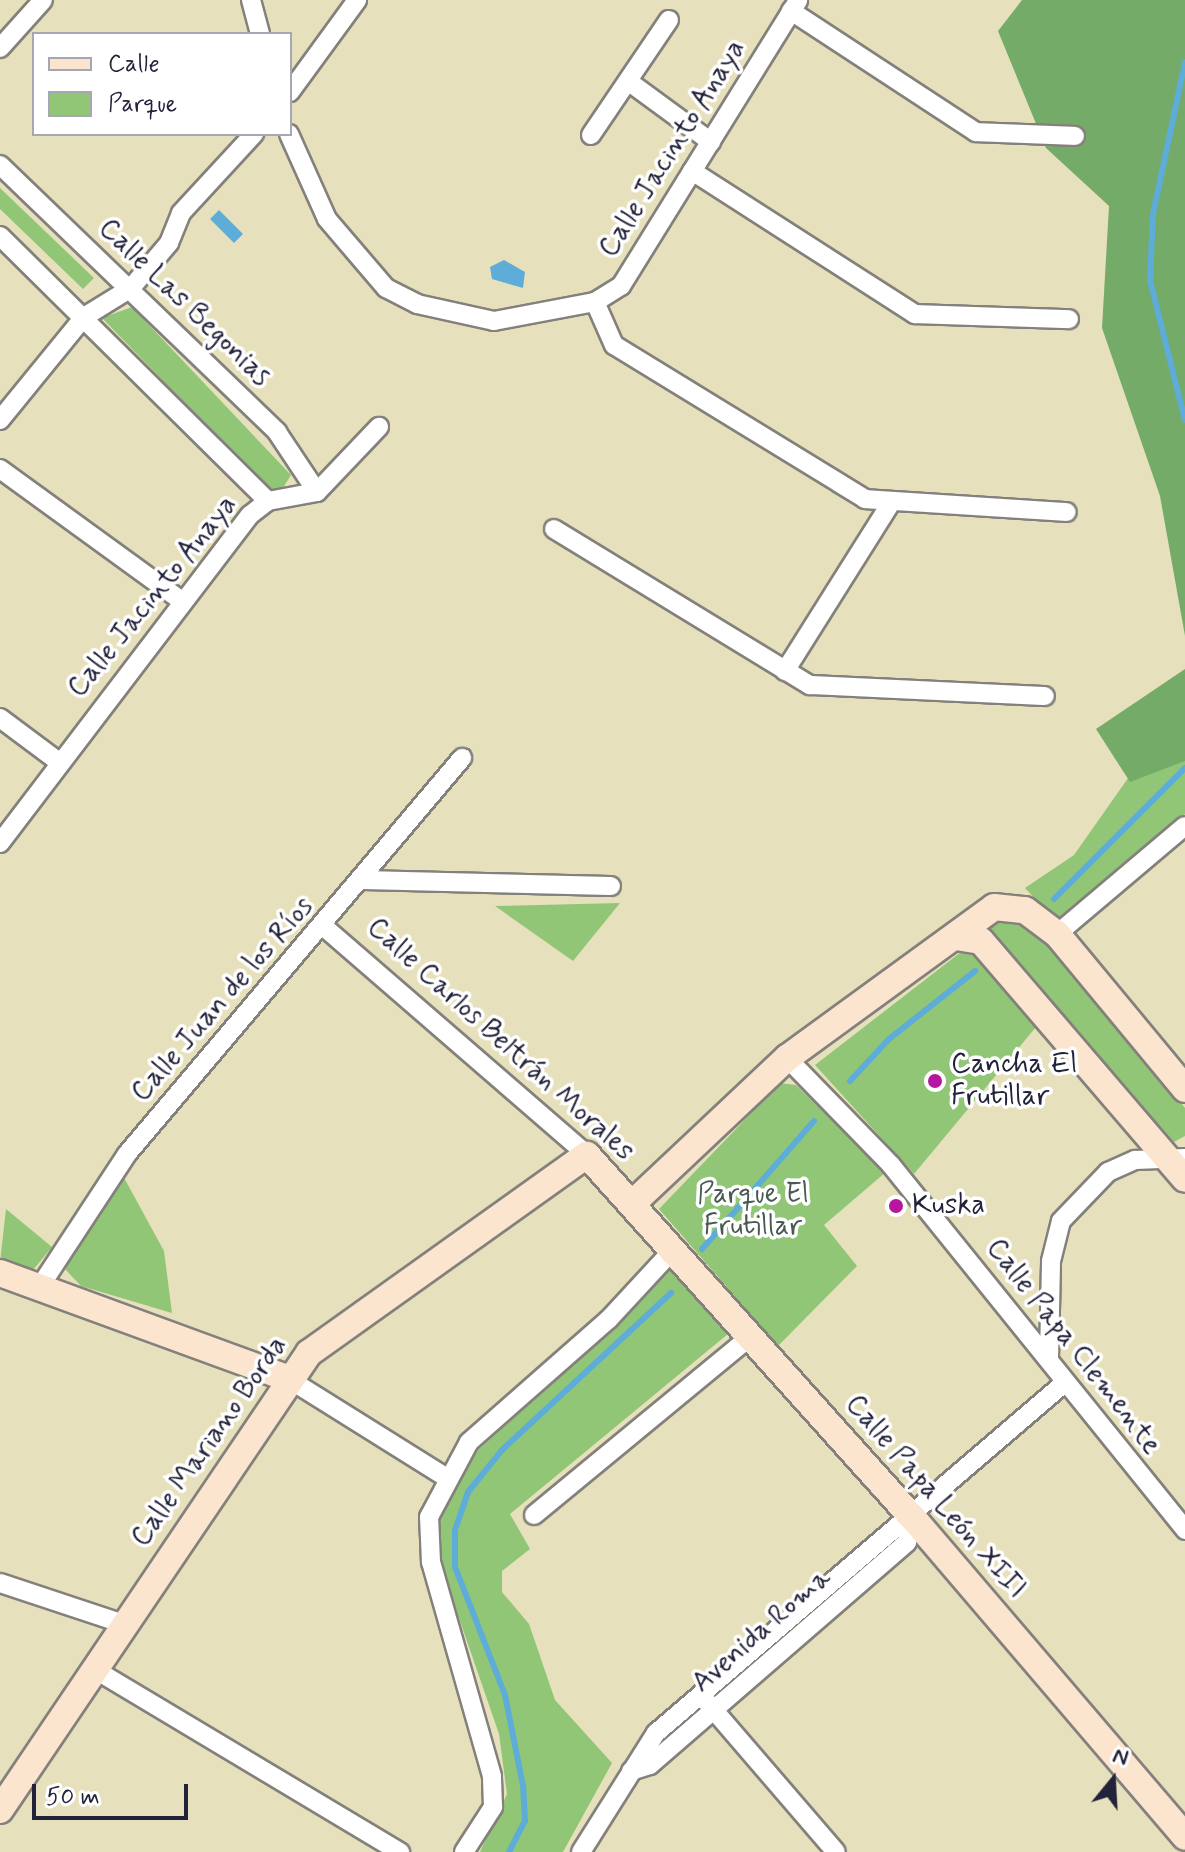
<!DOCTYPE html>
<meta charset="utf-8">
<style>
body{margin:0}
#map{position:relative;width:1185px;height:1852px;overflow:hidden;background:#e7e0bc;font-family:Mynerve,sans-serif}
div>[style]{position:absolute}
.green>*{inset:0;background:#92c677}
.forest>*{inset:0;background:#75ab68}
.water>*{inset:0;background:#5eacd8}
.stream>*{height:6px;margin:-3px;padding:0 3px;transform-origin:3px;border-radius:3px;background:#5eacd8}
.roads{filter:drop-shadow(2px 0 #84817c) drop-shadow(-2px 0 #84817c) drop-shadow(0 2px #84817c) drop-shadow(0 -2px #84817c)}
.street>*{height:18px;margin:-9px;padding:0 9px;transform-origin:9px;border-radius:9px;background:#fff}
.secondary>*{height:26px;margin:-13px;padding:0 13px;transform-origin:13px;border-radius:13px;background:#fce5cf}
.dots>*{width:22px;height:22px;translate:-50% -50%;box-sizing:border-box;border:4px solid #fff;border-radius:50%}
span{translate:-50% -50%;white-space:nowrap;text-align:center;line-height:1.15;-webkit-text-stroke:7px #fff;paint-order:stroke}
.street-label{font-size:28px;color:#22223b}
.poi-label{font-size:28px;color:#22223b}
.left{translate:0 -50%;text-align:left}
.park-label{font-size:28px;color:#495b50}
.legend{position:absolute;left:32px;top:32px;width:260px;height:104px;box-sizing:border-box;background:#fff;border:2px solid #a7a7b1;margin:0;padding:10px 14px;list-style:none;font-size:24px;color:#22223b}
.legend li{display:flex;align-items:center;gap:16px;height:40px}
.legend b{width:40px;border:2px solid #a7a7b1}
.north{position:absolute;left:1073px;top:1740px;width:80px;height:80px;-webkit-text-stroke:6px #fff;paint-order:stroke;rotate:18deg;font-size:22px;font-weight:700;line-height:32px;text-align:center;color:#22223b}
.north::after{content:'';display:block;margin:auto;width:28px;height:36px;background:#22223b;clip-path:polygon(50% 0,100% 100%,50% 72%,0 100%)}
.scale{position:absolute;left:32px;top:1784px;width:156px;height:36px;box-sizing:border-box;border:4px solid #22223b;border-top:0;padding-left:10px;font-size:24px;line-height:28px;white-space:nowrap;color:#22223b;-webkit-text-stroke:6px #fff;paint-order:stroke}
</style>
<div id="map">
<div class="green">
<i style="clip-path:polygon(0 188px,94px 278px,83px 289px,0 209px)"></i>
<i style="clip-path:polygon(132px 307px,291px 475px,281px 491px,270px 491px,102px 318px)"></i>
<i style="clip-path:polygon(1185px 697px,1185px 814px,1064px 919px,1052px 917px,1025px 888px,1074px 855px)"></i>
<i style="clip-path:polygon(620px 903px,573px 961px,495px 906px)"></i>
<i style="clip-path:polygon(1007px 914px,1035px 929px,1185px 1108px,1185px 1136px,1174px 1142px,984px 928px)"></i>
<i style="clip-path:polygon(970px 945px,1041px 1021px,914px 1174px,815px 1065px)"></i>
<i style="clip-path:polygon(780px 1083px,796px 1085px,886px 1172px,824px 1225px,857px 1266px,778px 1346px,659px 1209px)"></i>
<i style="clip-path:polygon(122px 1174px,164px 1251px,172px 1313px,81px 1286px,65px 1269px)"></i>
<i style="clip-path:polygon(6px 1209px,52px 1247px,33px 1270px,0 1262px)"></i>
<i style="clip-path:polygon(675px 1261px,734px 1329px,510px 1514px,530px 1549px,502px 1571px,502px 1592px,529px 1624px,555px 1700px,612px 1763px,563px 1852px,480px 1852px,507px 1794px,499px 1734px,441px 1566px,438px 1526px,446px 1499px,468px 1459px,620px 1322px)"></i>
</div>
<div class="forest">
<i style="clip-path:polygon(1022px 0,1185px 0,1185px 636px,1160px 496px,1102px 328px,1109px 206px,1046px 148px,998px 31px)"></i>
<i style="clip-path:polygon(1185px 669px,1185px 761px,1130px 782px,1096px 729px)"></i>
</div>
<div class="water">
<i style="clip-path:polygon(219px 210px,243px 234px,234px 243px,210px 219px)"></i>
<i style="clip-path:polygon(504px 260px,525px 272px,523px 288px,492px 279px,490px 267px)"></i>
</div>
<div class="stream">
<i style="left:1185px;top:62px;width:155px;rotate:101.9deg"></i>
<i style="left:1153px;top:214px;width:66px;rotate:92.6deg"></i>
<i style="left:1150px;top:280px;width:144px;rotate:76deg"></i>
<i style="left:1054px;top:899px;width:185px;rotate:-45deg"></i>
<i style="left:850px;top:1081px;width:57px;rotate:-47.1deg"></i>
<i style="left:889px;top:1039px;width:110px;rotate:-38.3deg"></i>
<i style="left:702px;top:1249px;width:170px;rotate:-48.8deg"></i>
<i style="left:509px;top:1852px;width:35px;rotate:-63deg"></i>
<i style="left:525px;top:1821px;width:35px;rotate:-93deg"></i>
<i style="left:523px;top:1786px;width:93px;rotate:-101.2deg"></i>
<i style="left:505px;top:1695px;width:137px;rotate:-111.3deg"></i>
<i style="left:455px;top:1567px;width:37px;rotate:-90deg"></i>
<i style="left:455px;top:1530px;width:40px;rotate:-71.1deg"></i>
<i style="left:468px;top:1492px;width:54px;rotate:-51deg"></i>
<i style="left:502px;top:1450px;width:231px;rotate:-42.9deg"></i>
</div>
<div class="roads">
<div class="street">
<i style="left:251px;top:0;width:35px;rotate:75deg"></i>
<i style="left:791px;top:11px;width:221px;rotate:33.2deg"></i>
<i style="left:976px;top:132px;width:99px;rotate:2.3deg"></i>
<i style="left:0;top:48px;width:64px;rotate:-48.1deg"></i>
<i style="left:628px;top:81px;width:103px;rotate:36.3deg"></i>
<i style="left:290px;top:92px;width:114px;rotate:-53.9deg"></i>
<i style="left:289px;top:134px;width:93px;rotate:65.9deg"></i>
<i style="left:327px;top:219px;width:91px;rotate:49.5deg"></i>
<i style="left:386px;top:288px;width:35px;rotate:27deg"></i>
<i style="left:417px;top:304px;width:79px;rotate:12.4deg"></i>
<i style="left:494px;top:321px;width:103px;rotate:-10.7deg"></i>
<i style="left:595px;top:302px;width:31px;rotate:-32deg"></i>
<i style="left:621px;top:286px;width:336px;rotate:-58.2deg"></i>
<i style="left:591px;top:135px;width:139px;rotate:-55.9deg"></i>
<i style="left:0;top:165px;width:385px;rotate:43.9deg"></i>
<i style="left:277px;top:432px;width:72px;rotate:56.3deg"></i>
<i style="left:692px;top:171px;width:265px;rotate:32.7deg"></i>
<i style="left:915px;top:314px;width:154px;rotate:1.9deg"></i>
<i style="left:0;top:236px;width:377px;rotate:44.7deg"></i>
<i style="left:595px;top:302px;width:47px;rotate:66.2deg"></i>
<i style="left:614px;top:345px;width:294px;rotate:31.5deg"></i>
<i style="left:865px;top:499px;width:202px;rotate:3.7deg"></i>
<i style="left:0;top:420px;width:133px;rotate:-50.8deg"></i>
<i style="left:84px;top:317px;width:55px;rotate:-31.7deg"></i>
<i style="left:131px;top:288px;width:59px;rotate:-49.8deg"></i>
<i style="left:169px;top:243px;width:32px;rotate:-68deg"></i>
<i style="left:181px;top:213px;width:108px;rotate:-47.3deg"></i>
<i style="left:0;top:469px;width:226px;rotate:36deg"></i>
<i style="left:554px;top:529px;width:300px;rotate:31.4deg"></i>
<i style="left:810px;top:685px;width:235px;rotate:2.7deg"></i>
<i style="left:785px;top:671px;width:197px;rotate:-57.8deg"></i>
<i style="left:0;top:718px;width:74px;rotate:36.7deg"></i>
<i style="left:0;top:843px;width:412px;rotate:-52.7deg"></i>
<i style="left:250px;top:515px;width:23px;rotate:-38deg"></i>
<i style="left:268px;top:501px;width:50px;rotate:-10.4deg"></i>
<i style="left:317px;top:492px;width:90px;rotate:-46.4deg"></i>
<i style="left:362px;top:880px;width:249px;rotate:1.4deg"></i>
<i style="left:323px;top:926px;width:349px;rotate:40.9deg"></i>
<i style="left:1057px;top:934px;width:167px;rotate:-40.2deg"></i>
<i style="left:787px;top:1058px;width:149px;rotate:45.8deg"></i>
<i style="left:891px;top:1165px;width:469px;rotate:51.1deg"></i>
<i style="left:39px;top:1288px;width:160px;rotate:-56.7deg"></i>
<i style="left:127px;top:1154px;width:519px;rotate:-49.77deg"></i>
<i style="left:1049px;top:1358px;width:97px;rotate:-88.8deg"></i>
<i style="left:1051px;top:1261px;width:41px;rotate:-76deg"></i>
<i style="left:1061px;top:1221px;width:68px;rotate:-46.2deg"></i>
<i style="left:1108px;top:1172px;width:30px;rotate:-24deg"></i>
<i style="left:1135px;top:1160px;width:50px;rotate:-2.3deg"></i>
<i style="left:287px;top:1378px;width:189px;rotate:32deg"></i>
<i style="left:534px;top:1515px;width:281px;rotate:-39.5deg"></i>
<i style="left:0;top:1583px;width:131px;rotate:18.3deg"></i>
<i style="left:94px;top:1669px;width:357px;rotate:30.9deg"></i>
<i style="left:706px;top:1701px;width:199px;rotate:49.3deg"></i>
<i style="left:631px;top:1771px;width:20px;rotate:-18deg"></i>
<i style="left:650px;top:1765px;width:340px;rotate:-40.9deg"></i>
<i style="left:907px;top:1542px;width:25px;rotate:-76deg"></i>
<i style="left:464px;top:1852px;width:54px;rotate:-57.2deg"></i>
<i style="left:493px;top:1807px;width:31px;rotate:-92deg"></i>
<i style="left:492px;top:1776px;width:223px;rotate:-105.9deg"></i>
<i style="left:431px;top:1562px;width:45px;rotate:-92.5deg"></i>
<i style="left:429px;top:1517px;width:85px;rotate:-61.9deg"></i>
<i style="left:469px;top:1442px;width:186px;rotate:-41.3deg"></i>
<i style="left:609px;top:1319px;width:94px;rotate:-47.2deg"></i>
<i style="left:581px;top:1852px;width:141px;rotate:-57.8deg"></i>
<i style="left:656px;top:1733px;width:535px;rotate:-40.6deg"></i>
</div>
<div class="secondary">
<i style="left:956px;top:937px;width:25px;rotate:9deg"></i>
<i style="left:981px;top:941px;width:313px;rotate:49.4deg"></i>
<i style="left:633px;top:1203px;width:212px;rotate:-43.3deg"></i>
<i style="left:787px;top:1058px;width:256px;rotate:-36.1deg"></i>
<i style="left:994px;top:907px;width:31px;rotate:6deg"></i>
<i style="left:1025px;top:910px;width:40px;rotate:37deg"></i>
<i style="left:1057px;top:934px;width:201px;rotate:50.4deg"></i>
<i style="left:0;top:1273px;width:306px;rotate:20.1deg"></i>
<i style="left:0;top:1810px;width:552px;rotate:-55.94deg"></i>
<i style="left:309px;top:1353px;width:341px;rotate:-35.5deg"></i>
<i style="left:587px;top:1155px;width:488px;rotate:48.1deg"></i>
<i style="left:913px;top:1518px;width:419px;rotate:49.5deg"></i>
</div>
</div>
<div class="dots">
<i style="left:935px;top:1081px;background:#b5179e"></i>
<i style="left:896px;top:1206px;background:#b5179e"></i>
</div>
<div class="street-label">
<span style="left:673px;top:149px;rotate:-58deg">Calle Jacinto Anaya</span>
<span style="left:184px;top:303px;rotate:44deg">Calle Las Begonias</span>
<span style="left:153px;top:597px;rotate:-51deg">Calle Jacinto Anaya</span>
<span style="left:223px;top:1000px;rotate:-49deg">Calle Juan de los Ríos</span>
<span style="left:500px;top:1040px;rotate:42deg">Calle Carlos Beltrán Morales</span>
<span style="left:1073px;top:1347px;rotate:52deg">Calle Papa Clemente</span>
<span style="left:210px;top:1442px;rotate:-55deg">Calle Mariano Borda</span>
<span style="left:935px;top:1497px;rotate:49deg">Calle Papa León XIII</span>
<span style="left:762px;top:1631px;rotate:-41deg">Avenida Roma</span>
</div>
<div class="poi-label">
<span class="left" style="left:951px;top:1081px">Cancha El<br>Frutillar</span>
<span class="left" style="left:912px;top:1206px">Kuska</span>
</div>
<div class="park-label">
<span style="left:753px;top:1211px">Parque El<br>Frutillar</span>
</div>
<ul class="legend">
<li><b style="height:10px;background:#fce5cf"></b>Calle</li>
<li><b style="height:22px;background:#92c677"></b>Parque</li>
</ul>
<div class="north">N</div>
<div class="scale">50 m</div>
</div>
